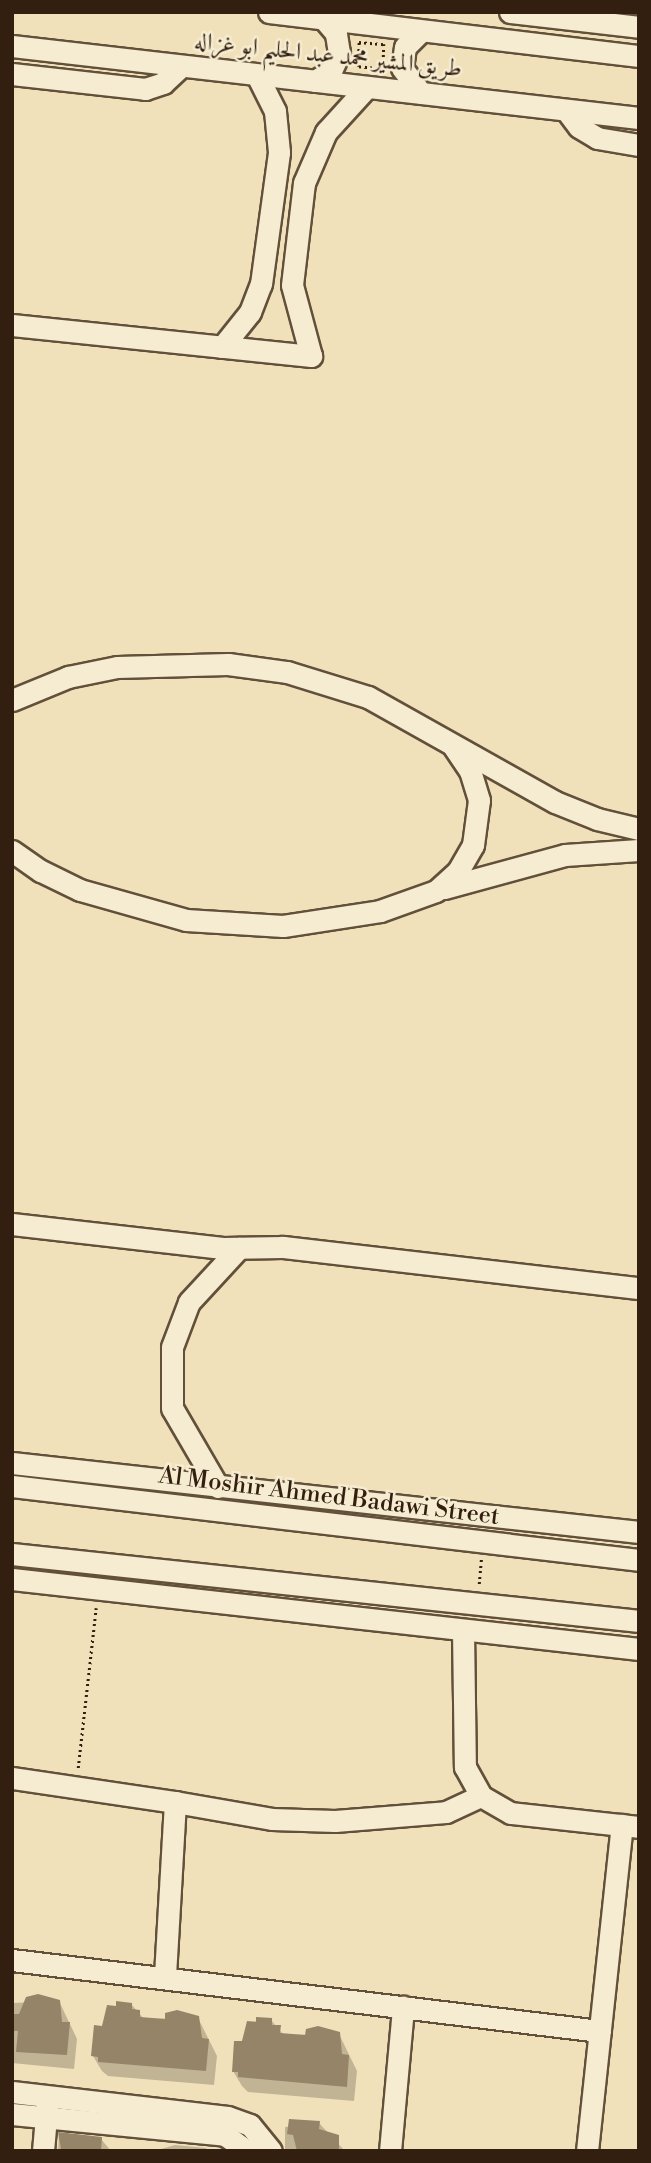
<!DOCTYPE html>
<meta charset="utf-8">
<style>
body{margin:0}
#map{position:relative;width:651px;height:2163px;overflow:hidden;background:#f0e1ba;font-family:"Libre Bodoni",Amiri,serif}
div>[style]{position:absolute}
.shadow>*{inset:0;background:#0003}
.building>*{inset:0;background:#958468}
.path>*{height:2.5px;margin-top:-1.25px;transform-origin:0;background:repeating-linear-gradient(90deg,#331f0f 0 2px,transparent 0 5.5px)}
.roads{filter:drop-shadow(2px 0 #62503a) drop-shadow(-2px 0 #62503a) drop-shadow(0 2px #62503a) drop-shadow(0 -2px #62503a)}
.minor>*{height:21px;margin:-10.5px;padding:0 10.5px;transform-origin:10.5px;border-radius:10.5px;background:#f5ecd2}
span{translate:-50% -50%;white-space:nowrap;text-align:center;line-height:1.15;-webkit-text-stroke:5px #f5ecd2;paint-order:stroke}
.street-label{font-size:24px;color:#331f0f}
.frame{position:absolute;inset:0;border:14px solid #331f0f;pointer-events:none}
</style>
<div id="map">
<div class="shadow">
<i style="clip-path:polygon(59px 2001px,77px 2039px,74px 2069px,12px 2063px,12px 2003px)"></i>
<i style="clip-path:polygon(131px 2004px,144px 2019px,198px 2018px,217px 2056px,214px 2085px,108px 2076px,102px 2071px,93px 2056px,108px 2007px)"></i>
<i style="clip-path:polygon(271px 2020px,284px 2035px,339px 2034px,357px 2071px,354px 2101px,248px 2092px,242px 2086px,233px 2071px,248px 2022px)"></i>
<i style="clip-path:polygon(319px 2123px,345px 2151px,285px 2151px,285px 2127px)"></i>
<i style="clip-path:polygon(59px 2134px,101px 2139px,111px 2151px,58px 2151px)"></i>
<i style="clip-path:polygon(175px 2145px,206px 2148px,208px 2151px,154px 2151px)"></i>
</div>
<div class="building">
<i style="clip-path:polygon(38px 1994px,60px 2000px,62px 2022px,70px 2022px,67px 2055px,16px 2052px,18px 2031px,12px 2031px,12px 2014px,19px 2014px,26px 1997px)"></i>
<i style="clip-path:polygon(116px 2001px,132px 2003px,132px 2009px,140px 2010px,140px 2017px,165px 2019px,165px 2013px,177px 2010px,199px 2016px,202px 2038px,209px 2039px,206px 2071px,98px 2062px,98px 2057px,91px 2056px,94px 2025px,102px 2026px,107px 2005px,116px 2006px)"></i>
<i style="clip-path:polygon(256px 2017px,272px 2018px,272px 2025px,281px 2025px,280px 2033px,305px 2035px,306px 2029px,318px 2026px,340px 2032px,342px 2054px,349px 2055px,347px 2087px,238px 2077px,238px 2072px,232px 2072px,234px 2041px,242px 2041px,247px 2021px,256px 2022px)"></i>
<i style="clip-path:polygon(289px 2119px,320px 2121px,319px 2129px,339px 2135px,339px 2151px,297px 2151px,293px 2135px,287px 2134px)"></i>
<i style="clip-path:polygon(58px 2132px,102px 2137px,101px 2151px,61px 2149px)"></i>
</div>
<div class="path">
<i style="left:359px;top:42px;width:25px;rotate:5deg"></i>
<i style="left:384px;top:44px;width:25px;rotate:92deg"></i>
<i style="left:383px;top:69px;width:25px;rotate:-175deg"></i>
<i style="left:358px;top:67px;width:25px;rotate:-88deg"></i>
<i style="left:479px;top:1584px;width:25px;rotate:-85deg"></i>
<i style="left:78px;top:1768px;width:161px;rotate:-83.6deg"></i>
</div>
<div class="roads">
<div class="minor">
<i style="left:269px;top:12px;width:373px;rotate:6.8deg"></i>
<i style="left:510px;top:12px;width:130px;rotate:6.6deg"></i>
<i style="left:420px;top:32px;width:21px;rotate:135deg"></i>
<i style="left:405px;top:47px;width:21px;rotate:98deg"></i>
<i style="left:402px;top:68px;width:31px;rotate:53deg"></i>
<i style="left:12px;top:46px;width:631px;rotate:6.55deg"></i>
<i style="left:12px;top:74px;width:134px;rotate:6.4deg"></i>
<i style="left:145px;top:89px;width:19px;rotate:-18deg"></i>
<i style="left:163px;top:83px;width:25px;rotate:-43deg"></i>
<i style="left:315px;top:81px;width:19px;rotate:-32deg"></i>
<i style="left:331px;top:71px;width:20px;rotate:-66deg"></i>
<i style="left:339px;top:53px;width:20px;rotate:-99deg"></i>
<i style="left:336px;top:33px;width:20px;rotate:-131deg"></i>
<i style="left:566px;top:110px;width:21px;rotate:53deg"></i>
<i style="left:579px;top:127px;width:21px;rotate:31deg"></i>
<i style="left:597px;top:138px;width:43px;rotate:9.5deg"></i>
<i style="left:12px;top:325px;width:301px;rotate:5.9deg"></i>
<i style="left:311px;top:356px;width:73px;rotate:-105deg"></i>
<i style="left:292px;top:285px;width:103px;rotate:-83.3deg"></i>
<i style="left:304px;top:183px;width:56px;rotate:-66.7deg"></i>
<i style="left:326px;top:132px;width:61px;rotate:-47.7deg"></i>
<i style="left:222px;top:347px;width:45px;rotate:-51.3deg"></i>
<i style="left:250px;top:312px;width:30px;rotate:-69deg"></i>
<i style="left:261px;top:284px;width:133px;rotate:-82.2deg"></i>
<i style="left:279px;top:152px;width:41px;rotate:-95.6deg"></i>
<i style="left:275px;top:111px;width:40px;rotate:-116.6deg"></i>
<i style="left:12px;top:700px;width:61px;rotate:-22.3deg"></i>
<i style="left:68px;top:677px;width:50px;rotate:-11.5deg"></i>
<i style="left:117px;top:667px;width:111px;rotate:-1.5deg"></i>
<i style="left:228px;top:664px;width:60px;rotate:7.7deg"></i>
<i style="left:287px;top:672px;width:85px;rotate:17.2deg"></i>
<i style="left:368px;top:697px;width:214px;rotate:29.3deg"></i>
<i style="left:555px;top:802px;width:45px;rotate:22deg"></i>
<i style="left:597px;top:819px;width:43px;rotate:13.4deg"></i>
<i style="left:12px;top:851px;width:35px;rotate:35deg"></i>
<i style="left:41px;top:871px;width:43px;rotate:26deg"></i>
<i style="left:80px;top:890px;width:110px;rotate:15.8deg"></i>
<i style="left:186px;top:920px;width:97px;rotate:3.5deg"></i>
<i style="left:283px;top:926px;width:98px;rotate:-8.8deg"></i>
<i style="left:380px;top:911px;width:59px;rotate:-19.7deg"></i>
<i style="left:436px;top:891px;width:30px;rotate:-42deg"></i>
<i style="left:458px;top:871px;width:30px;rotate:-60deg"></i>
<i style="left:473px;top:845px;width:45px;rotate:-82.4deg"></i>
<i style="left:479px;top:800px;width:30px;rotate:-107deg"></i>
<i style="left:470px;top:771px;width:29px;rotate:-124deg"></i>
<i style="left:444px;top:888px;width:125px;rotate:-15.3deg"></i>
<i style="left:565px;top:855px;width:74px;rotate:-3.9deg"></i>
<i style="left:12px;top:1224px;width:212px;rotate:6.5deg"></i>
<i style="left:223px;top:1248px;width:60px;rotate:-1deg"></i>
<i style="left:283px;top:1247px;width:358px;rotate:6.6deg"></i>
<i style="left:12px;top:1463px;width:631px;rotate:6.28deg"></i>
<i style="left:12px;top:1486px;width:631px;rotate:6.73deg"></i>
<i style="left:218px;top:1487px;width:91px;rotate:-120.2deg"></i>
<i style="left:172px;top:1408px;width:61px;rotate:-90deg"></i>
<i style="left:172px;top:1347px;width:48px;rotate:-69.3deg"></i>
<i style="left:189px;top:1302px;width:74px;rotate:-47.2deg"></i>
<i style="left:12px;top:1554px;width:631px;rotate:6.1deg"></i>
<i style="left:12px;top:1579px;width:631px;rotate:6.37deg"></i>
<i style="left:463px;top:1630px;width:137px;rotate:89.2deg"></i>
<i style="left:465px;top:1767px;width:33px;rotate:61deg"></i>
<i style="left:481px;top:1796px;width:34px;rotate:30deg"></i>
<i style="left:511px;top:1813px;width:129px;rotate:6.2deg"></i>
<i style="left:12px;top:1778px;width:165px;rotate:8.4deg"></i>
<i style="left:175px;top:1802px;width:176px;rotate:93.3deg"></i>
<i style="left:175px;top:1802px;width:98px;rotate:9.9deg"></i>
<i style="left:272px;top:1819px;width:63px;rotate:1.8deg"></i>
<i style="left:335px;top:1821px;width:111px;rotate:-4.6deg"></i>
<i style="left:446px;top:1812px;width:38px;rotate:-25deg"></i>
<i style="left:12px;top:1960px;width:592px;rotate:6.89deg"></i>
<i style="left:12px;top:2092px;width:217px;rotate:6.6deg"></i>
<i style="left:228px;top:2117px;width:23px;rotate:20deg"></i>
<i style="left:250px;top:2125px;width:33px;rotate:51deg"></i>
<i style="left:12px;top:2114px;width:214px;rotate:5.6deg"></i>
<i style="left:225px;top:2135px;width:27px;rotate:36deg"></i>
<i style="left:43px;top:2151px;width:46px;rotate:-85deg"></i>
<i style="left:390px;top:2151px;width:145px;rotate:-84.8deg"></i>
<i style="left:587px;top:2151px;width:328px;rotate:-83.9deg"></i>
</div>
</div>
<div class="street-label">
<span style="left:328px;top:56px;rotate:6deg">طريق المشير محمد عبد الحليم ابو غزاله</span>
<span style="left:329px;top:1497px;rotate:7deg">Al Moshir Ahmed Badawi Street</span>
</div>
<div class="frame"></div>
</div>
